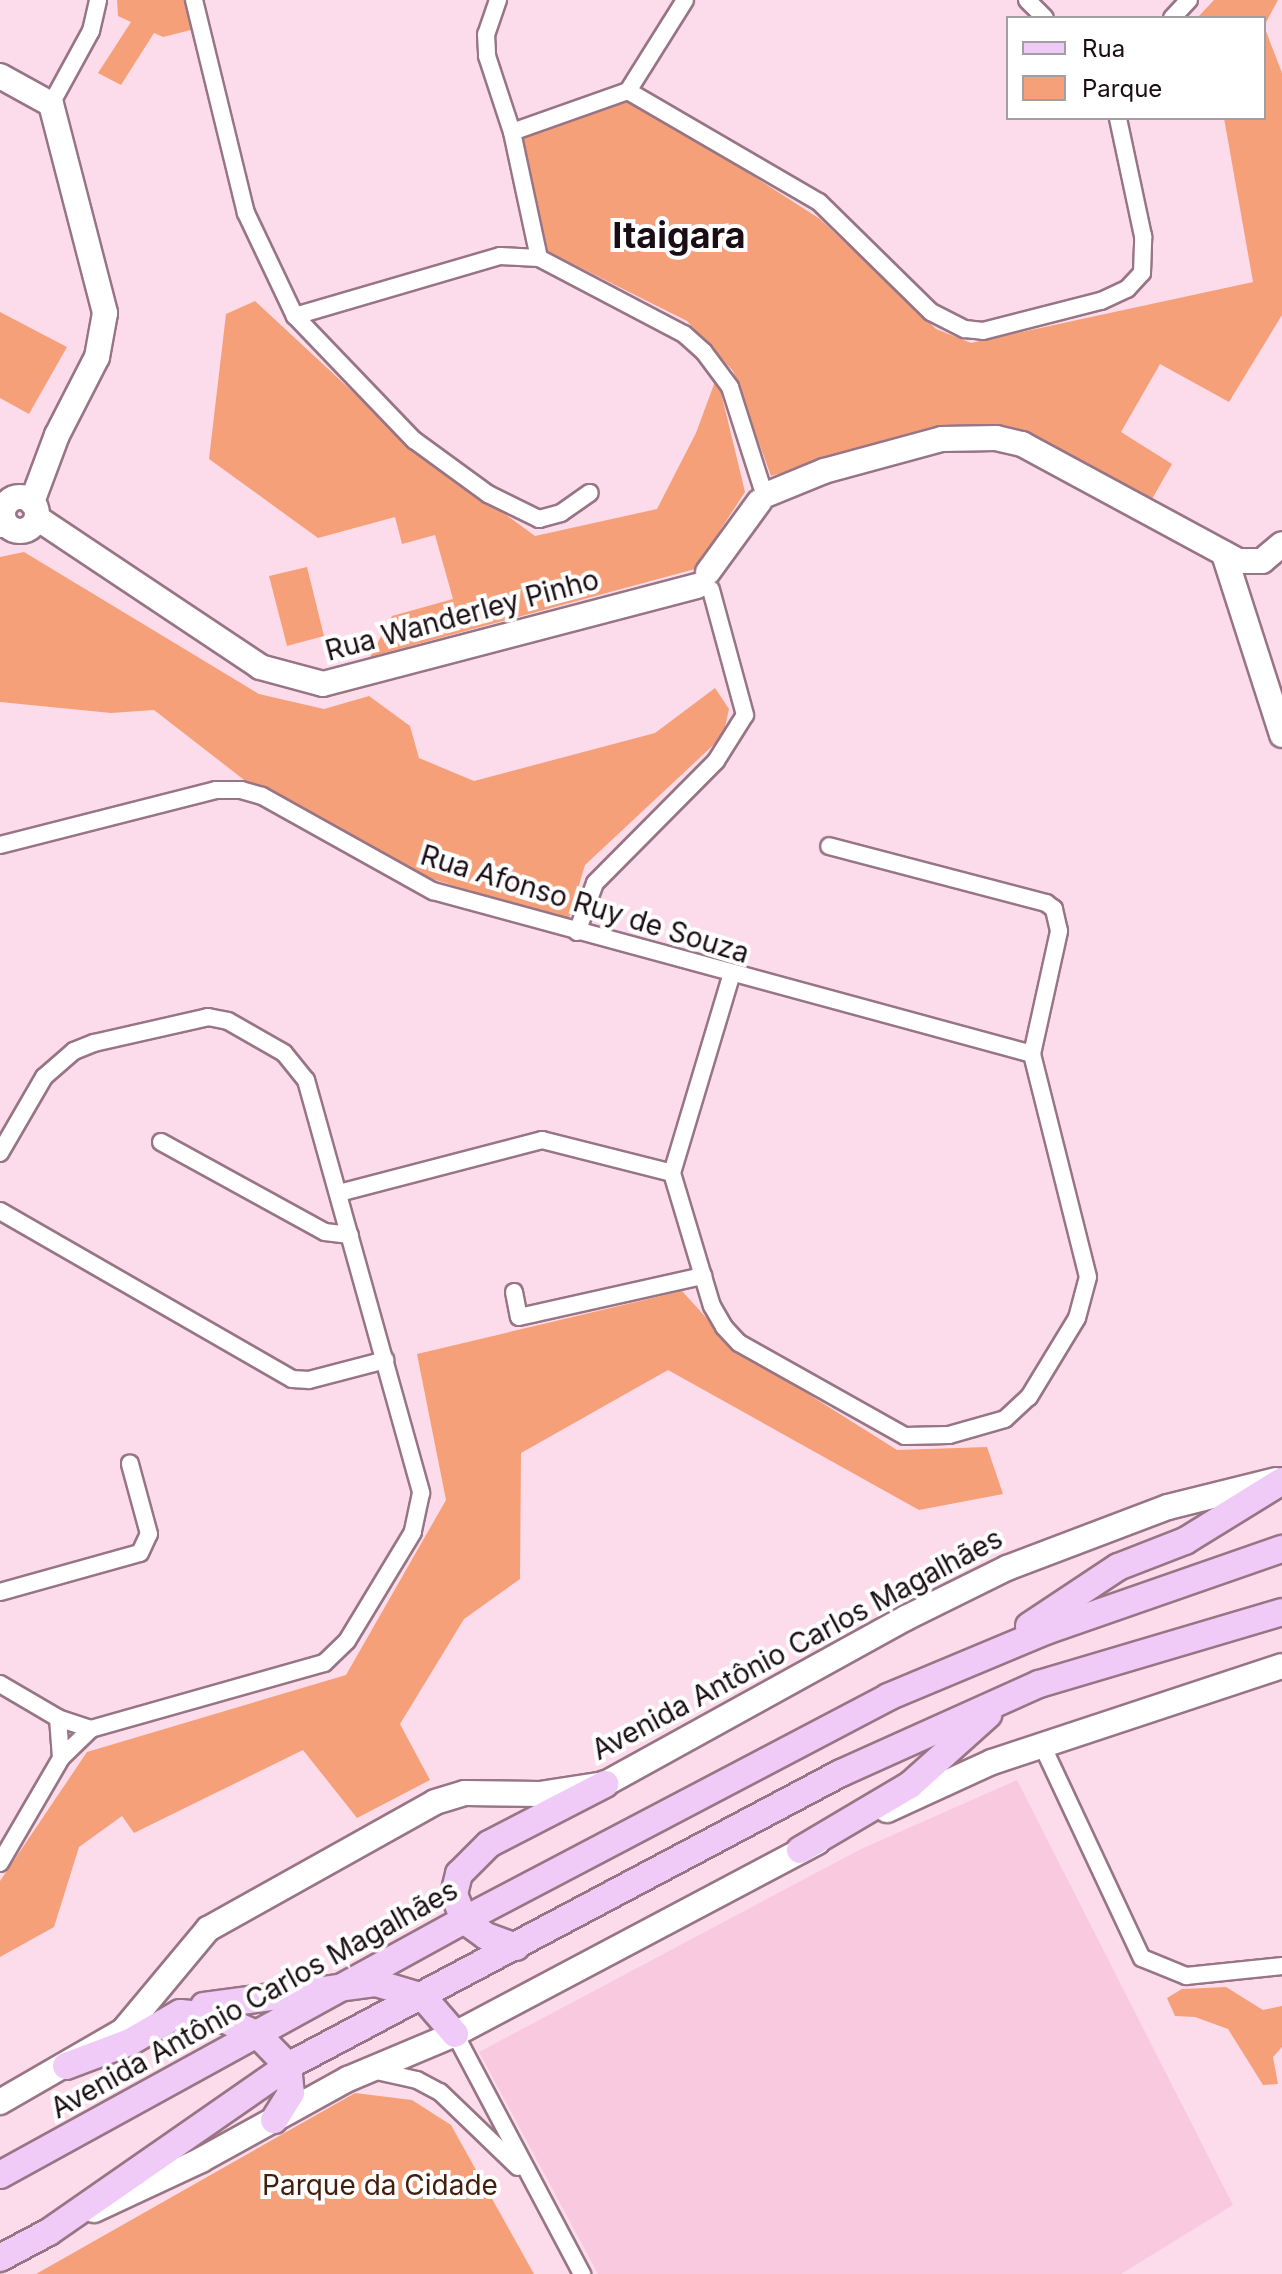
<!DOCTYPE html>
<meta charset="utf-8">
<style>
body{margin:0}
#map{position:relative;width:1282px;height:2274px;overflow:hidden;background:#fcdcea;font-family:Inter,sans-serif}
div>[style]{position:absolute}
.built>*{inset:0;background:#f9cadf}
.green>*{inset:0;background:#f6a07a}
.roads{filter:drop-shadow(2px 0 #987585) drop-shadow(-2px 0 #987585) drop-shadow(0 2px #987585) drop-shadow(0 -2px #987585)}
.street>*{height:16px;margin:-8px;padding:0 8px;transform-origin:8px;border-radius:8px;background:#fff}
.secondary>*{height:24px;margin:-12px;padding:0 12px;transform-origin:12px;border-radius:12px;background:#fff}
.secondary>.ring{margin:-12px;padding:0;box-sizing:content-box;background:none;border:24px solid #fff;border-radius:50%}
.primary>*{height:26px;margin:-13px;padding:0 13px;transform-origin:13px;border-radius:13px;background:#f1cbf8}
span{translate:-50% -50%;white-space:nowrap;text-align:center;line-height:1.15;-webkit-text-stroke:8px #fff;paint-order:stroke}
.street-label{font-size:28px;color:#1a0d13}
.park-label{font-size:28px;color:#421e0d}
.district-label{font-size:36px;color:#1a0d13;font-weight:700}
.legend{position:absolute;left:1006px;top:16px;width:260px;height:104px;box-sizing:border-box;background:#fff;border:2px solid #a39ea1;margin:0;padding:10px 14px;list-style:none;font-size:24px;color:#1a0d13}
.legend li{display:flex;align-items:center;gap:16px;height:40px}
.legend b{width:40px;border:2px solid #a39ea1}
</style>
<div id="map">
<div class="built">
<i style="clip-path:polygon(1017px 1780px,1233px 2205px,1121px 2274px,598px 2274px,479px 2052px,861px 1849px)"></i>
</div>
<div class="green">
<i style="clip-path:polygon(117px 0,190px 0,191px 30px,163px 37px,154px 33px,121px 85px,98px 73px,131px 22px,118px 16px)"></i>
<i style="clip-path:polygon(1214px 0,1278px 0,1264px 26px,1264px 18px,1197px 18px)"></i>
<i style="clip-path:polygon(1264px 26px,1282px 73px,1282px 315px,1229px 402px,1160px 364px,1121px 432px,1172px 464px,1152px 499px,1042px 440px,1002px 425px,951px 425px,771px 476px,733px 371px,687px 321px,545px 250px,513px 141px,625px 94px,820px 219px,936px 329px,971px 343px,1253px 282px,1224px 118px,1264px 118px)"></i>
<i style="clip-path:polygon(255px 301px,409px 444px,535px 536px,657px 509px,696px 433px,717px 376px,745px 492px,695px 569px,370px 657px,392px 616px,453px 599px,435px 535px,402px 544px,395px 517px,318px 538px,209px 459px,226px 314px)"></i>
<i style="clip-path:polygon(0 312px,67px 347px,29px 414px,0 398px)"></i>
<i style="clip-path:polygon(24px 552px,259px 694px,324px 709px,369px 696px,410px 726px,419px 758px,474px 781px,655px 733px,715px 688px,729px 709px,723px 736px,585px 865px,568px 922px,420px 875px,248px 783px,154px 710px,111px 713px,0 702px,0 557px)"></i>
<i style="clip-path:polygon(307px 567px,324px 636px,287px 646px,269px 576px)"></i>
<i style="clip-path:polygon(682px 1291px,732px 1346px,897px 1450px,987px 1447px,1003px 1494px,919px 1510px,668px 1370px,521px 1453px,520px 1579px,464px 1619px,400px 1724px,430px 1780px,357px 1818px,303px 1750px,134px 1833px,122px 1816px,79px 1847px,54px 1927px,0 1957px,0 1881px,87px 1752px,346px 1675px,446px 1500px,417px 1354px)"></i>
<i style="clip-path:polygon(1226px 1987px,1263px 2010px,1282px 2006px,1282px 2047px,1273px 2057px,1278px 2084px,1263px 2085px,1228px 2029px,1195px 2017px,1175px 2016px,1167px 1998px,1182px 1989px)"></i>
<i style="clip-path:polygon(355px 2093px,412px 2100px,451px 2125px,534px 2274px,36px 2274px)"></i>
</div>
<div class="roads">
<div class="street">
<i style="left:194px;top:0;width:219px;rotate:76.3deg"></i>
<i style="left:246px;top:213px;width:114px;rotate:64.6deg"></i>
<i style="left:295px;top:316px;width:172px;rotate:46.2deg"></i>
<i style="left:414px;top:440px;width:92px;rotate:36.1deg"></i>
<i style="left:488px;top:494px;width:57px;rotate:26.1deg"></i>
<i style="left:539px;top:519px;width:23px;rotate:-15deg"></i>
<i style="left:561px;top:513px;width:35px;rotate:-35deg"></i>
<i style="left:498px;top:0;width:36px;rotate:109deg"></i>
<i style="left:486px;top:34px;width:22px;rotate:87deg"></i>
<i style="left:487px;top:56px;width:80px;rotate:71.8deg"></i>
<i style="left:512px;top:132px;width:129px;rotate:77.9deg"></i>
<i style="left:539px;top:258px;width:164px;rotate:27.7deg"></i>
<i style="left:684px;top:334px;width:27px;rotate:42deg"></i>
<i style="left:704px;top:352px;width:44px;rotate:53.4deg"></i>
<i style="left:730px;top:387px;width:105px;rotate:72.3deg"></i>
<i style="left:1027px;top:0;width:25px;rotate:45deg"></i>
<i style="left:1172px;top:18px;width:25px;rotate:-47deg"></i>
<i style="left:628px;top:91px;width:221px;rotate:30.2deg"></i>
<i style="left:819px;top:202px;width:157px;rotate:44.5deg"></i>
<i style="left:931px;top:312px;width:38px;rotate:27deg"></i>
<i style="left:965px;top:329px;width:18px;rotate:6deg"></i>
<i style="left:983px;top:331px;width:122px;rotate:-14.3deg"></i>
<i style="left:1101px;top:301px;width:29px;rotate:-25deg"></i>
<i style="left:1127px;top:289px;width:22px;rotate:-47deg"></i>
<i style="left:1142px;top:273px;width:37px;rotate:-88deg"></i>
<i style="left:1143px;top:236px;width:121px;rotate:-102deg"></i>
<i style="left:51px;top:104px;width:83px;rotate:-61.3deg"></i>
<i style="left:91px;top:31px;width:32px;rotate:-77deg"></i>
<i style="left:512px;top:132px;width:123px;rotate:-19.5deg"></i>
<i style="left:628px;top:91px;width:107px;rotate:-57.9deg"></i>
<i style="left:295px;top:316px;width:214px;rotate:-16.3deg"></i>
<i style="left:500px;top:256px;width:39px;rotate:3deg"></i>
<i style="left:0;top:509px;width:7px;rotate:-34deg"></i>
<i style="left:0;top:529px;width:12px"></i>
<i style="left:0;top:845px;width:223px;rotate:-14.3deg"></i>
<i style="left:216px;top:790px;width:25px"></i>
<i style="left:241px;top:790px;width:22px;rotate:16deg"></i>
<i style="left:262px;top:796px;width:196px;rotate:29.1deg"></i>
<i style="left:433px;top:891px;width:621px;rotate:15.22deg"></i>
<i style="left:577px;top:932px;width:52px;rotate:-69.8deg"></i>
<i style="left:595px;top:883px;width:172px;rotate:-45.2deg"></i>
<i style="left:716px;top:761px;width:54px;rotate:-57.8deg"></i>
<i style="left:745px;top:715px;width:130px;rotate:-105.2deg"></i>
<i style="left:161px;top:1142px;width:187px;rotate:28.8deg"></i>
<i style="left:325px;top:1232px;width:25px;rotate:7deg"></i>
<i style="left:0;top:1153px;width:88px;rotate:-59.9deg"></i>
<i style="left:44px;top:1077px;width:40px;rotate:-41deg"></i>
<i style="left:74px;top:1051px;width:22px;rotate:-22deg"></i>
<i style="left:94px;top:1043px;width:117px;rotate:-12.8deg"></i>
<i style="left:208px;top:1017px;width:20px;rotate:11deg"></i>
<i style="left:228px;top:1021px;width:64px;rotate:29.7deg"></i>
<i style="left:284px;top:1053px;width:35px;rotate:51deg"></i>
<i style="left:306px;top:1080px;width:429px;rotate:74.4deg"></i>
<i style="left:421px;top:1493px;width:40px;rotate:102deg"></i>
<i style="left:413px;top:1532px;width:127px;rotate:121.2deg"></i>
<i style="left:347px;top:1641px;width:32px;rotate:136deg"></i>
<i style="left:324px;top:1663px;width:242px;rotate:164.2deg"></i>
<i style="left:91px;top:1729px;width:35px;rotate:-162deg"></i>
<i style="left:58px;top:1718px;width:67px;rotate:-149.6deg"></i>
<i style="left:672px;top:1173px;width:139px;rotate:73.3deg"></i>
<i style="left:712px;top:1306px;width:24px;rotate:60deg"></i>
<i style="left:724px;top:1327px;width:22px;rotate:47deg"></i>
<i style="left:739px;top:1343px;width:190px;rotate:29.3deg"></i>
<i style="left:905px;top:1436px;width:44px;rotate:-1.3deg"></i>
<i style="left:949px;top:1435px;width:58px;rotate:-15.9deg"></i>
<i style="left:1005px;top:1419px;width:33px;rotate:-43deg"></i>
<i style="left:1029px;top:1397px;width:92px;rotate:-58.7deg"></i>
<i style="left:1077px;top:1318px;width:42px;rotate:-75deg"></i>
<i style="left:1088px;top:1277px;width:230px;rotate:-104.1deg"></i>
<i style="left:1032px;top:1054px;width:126px;rotate:-77.6deg"></i>
<i style="left:1059px;top:931px;width:23px;rotate:-103deg"></i>
<i style="left:1054px;top:909px;width:10px;rotate:-143deg"></i>
<i style="left:1046px;top:903px;width:224px;rotate:-165.3deg"></i>
<i style="left:672px;top:1173px;width:206px;rotate:-73.3deg"></i>
<i style="left:339px;top:1193px;width:210px;rotate:-14.6deg"></i>
<i style="left:542px;top:1140px;width:134px;rotate:14.2deg"></i>
<i style="left:0;top:1211px;width:337px;rotate:29.9deg"></i>
<i style="left:292px;top:1379px;width:17px;rotate:3deg"></i>
<i style="left:309px;top:1380px;width:79px;rotate:-14.7deg"></i>
<i style="left:514px;top:1292px;width:25px;rotate:79deg"></i>
<i style="left:519px;top:1317px;width:189px;rotate:-12.6deg"></i>
<i style="left:0;top:1592px;width:145px;rotate:-15.6deg"></i>
<i style="left:140px;top:1553px;width:21px;rotate:-65deg"></i>
<i style="left:149px;top:1534px;width:73px;rotate:-105.2deg"></i>
<i style="left:58px;top:1718px;width:40px;rotate:85.7deg"></i>
<i style="left:1042px;top:1745px;width:235px;rotate:64.9deg"></i>
<i style="left:1142px;top:1958px;width:48px;rotate:22.2deg"></i>
<i style="left:1186px;top:1976px;width:97px;rotate:-5.9deg"></i>
<i style="left:0;top:1863px;width:121px;rotate:-59.8deg"></i>
<i style="left:61px;top:1758px;width:42px;rotate:-44deg"></i>
<i style="left:455px;top:2034px;width:272px;rotate:62.1deg"></i>
<i style="left:372px;top:2070px;width:46px;rotate:12.5deg"></i>
<i style="left:417px;top:2080px;width:26px;rotate:28deg"></i>
<i style="left:440px;top:2092px;width:108px;rotate:43.9deg"></i>
</div>
<div class="secondary">
<i style="left:0;top:76px;width:58px;rotate:28.8deg"></i>
<i style="left:51px;top:104px;width:216px;rotate:75.5deg"></i>
<i style="left:105px;top:313px;width:45px;rotate:100.3deg"></i>
<i style="left:97px;top:357px;width:88px;rotate:117.1deg"></i>
<i style="left:57px;top:435px;width:72px;rotate:110.5deg"></i>
<i style="left:768px;top:494px;width:61px;rotate:-22.3deg"></i>
<i style="left:824px;top:471px;width:122px;rotate:-15.2deg"></i>
<i style="left:942px;top:439px;width:54px;rotate:-1.1deg"></i>
<i style="left:996px;top:438px;width:27px;rotate:13deg"></i>
<i style="left:1022px;top:444px;width:246px;rotate:28.4deg"></i>
<i style="left:1238px;top:561px;width:24px"></i>
<i style="left:1262px;top:561px;width:26px;rotate:-40deg"></i>
<i class="ring" style="left:3px;top:497px;width:10px;height:10px"></i>
<i style="left:37px;top:518px;width:268px;rotate:33.7deg"></i>
<i style="left:260px;top:667px;width:65px;rotate:15.1deg"></i>
<i style="left:323px;top:684px;width:387px;rotate:-14.7deg"></i>
<i style="left:1224px;top:554px;width:190px;rotate:72.2deg"></i>
<i style="left:708px;top:572px;width:87px;rotate:-53.9deg"></i>
<i style="left:887px;top:1810px;width:115px;rotate:-24.6deg"></i>
<i style="left:992px;top:1762px;width:305px;rotate:-18.3deg"></i>
<i style="left:0;top:2102px;width:142px;rotate:-30deg"></i>
<i style="left:123px;top:2031px;width:133px;rotate:-50.2deg"></i>
<i style="left:208px;top:1929px;width:260px;rotate:-29.2deg"></i>
<i style="left:435px;top:1802px;width:31px;rotate:-17deg"></i>
<i style="left:465px;top:1793px;width:75px;rotate:0.8deg"></i>
<i style="left:540px;top:1794px;width:66px;rotate:-8.7deg"></i>
<i style="left:605px;top:1784px;width:344px;rotate:-28.9deg"></i>
<i style="left:906px;top:1618px;width:113px;rotate:-26.3deg"></i>
<i style="left:1007px;top:1568px;width:172px;rotate:-20.8deg"></i>
<i style="left:1168px;top:1507px;width:111px;rotate:-14deg"></i>
<i style="left:94px;top:2210px;width:118px;rotate:-25deg"></i>
<i style="left:201px;top:2160px;width:168px;rotate:-28.9deg"></i>
<i style="left:348px;top:2079px;width:116px;rotate:-22.8deg"></i>
<i style="left:455px;top:2034px;width:410px;rotate:-27.9deg"></i>
</div>
<div class="primary">
<i style="left:1029px;top:1626px;width:107px;rotate:-33.5deg"></i>
<i style="left:1118px;top:1567px;width:72px;rotate:-21.2deg"></i>
<i style="left:1185px;top:1541px;width:114px;rotate:-31.7deg"></i>
<i style="left:800px;top:1850px;width:128px;rotate:-30.6deg"></i>
<i style="left:910px;top:1785px;width:105px;rotate:-41.9deg"></i>
<i style="left:516px;top:1947px;width:32px;rotate:-160deg"></i>
<i style="left:486px;top:1936px;width:27px;rotate:-144deg"></i>
<i style="left:464px;top:1920px;width:28px;rotate:-111deg"></i>
<i style="left:454px;top:1894px;width:21px;rotate:-76deg"></i>
<i style="left:459px;top:1874px;width:42px;rotate:-45deg"></i>
<i style="left:489px;top:1844px;width:131px;rotate:-27.3deg"></i>
<i style="left:204px;top:2006px;width:174px;rotate:-7.6deg"></i>
<i style="left:376px;top:1983px;width:49px;rotate:16.6deg"></i>
<i style="left:423px;top:1997px;width:49px;rotate:49.1deg"></i>
<i style="left:66px;top:2066px;width:68px;rotate:-20.6deg"></i>
<i style="left:130px;top:2042px;width:58px;rotate:-30.1deg"></i>
<i style="left:180px;top:2013px;width:36px;rotate:5deg"></i>
<i style="left:216px;top:2016px;width:46px;rotate:24.3deg"></i>
<i style="left:258px;top:2035px;width:43px;rotate:45.9deg"></i>
<i style="left:288px;top:2066px;width:27px;rotate:84deg"></i>
<i style="left:291px;top:2093px;width:32px;rotate:122deg"></i>
<i style="left:0;top:2175px;width:529px;rotate:-28.79deg"></i>
<i style="left:464px;top:1920px;width:479px;rotate:-27.7deg"></i>
<i style="left:888px;top:1697px;width:171px;rotate:-22.7deg"></i>
<i style="left:1046px;top:1631px;width:250px;rotate:-19.2deg"></i>
<i style="left:0;top:2258px;width:55px;rotate:-28deg"></i>
<i style="left:49px;top:2232px;width:291px;rotate:-34.8deg"></i>
<i style="left:288px;top:2066px;width:626px;rotate:-27.92deg"></i>
<i style="left:841px;top:1773px;width:217px;rotate:-24.2deg"></i>
<i style="left:1039px;top:1684px;width:253px;rotate:-16.5deg"></i>
</div>
</div>
<div class="street-label">
<span style="left:462px;top:615px;rotate:-15deg">Rua Wanderley Pinho</span>
<span style="left:585px;top:904px;rotate:17deg">Rua Afonso Ruy de Souza</span>
<span style="left:797px;top:1644px;rotate:-28deg">Avenida Antônio Carlos Magalhães</span>
<span style="left:254px;top:1999px;rotate:-29deg">Avenida Antônio Carlos Magalhães</span>
</div>
<div class="park-label">
<span style="left:380px;top:2185px">Parque da Cidade</span>
</div>
<div class="district-label">
<span style="left:679px;top:236px">Itaigara</span>
</div>
<ul class="legend">
<li><b style="height:10px;background:#f1cbf8"></b>Rua</li>
<li><b style="height:22px;background:#f6a07a"></b>Parque</li>
</ul>
</div>
